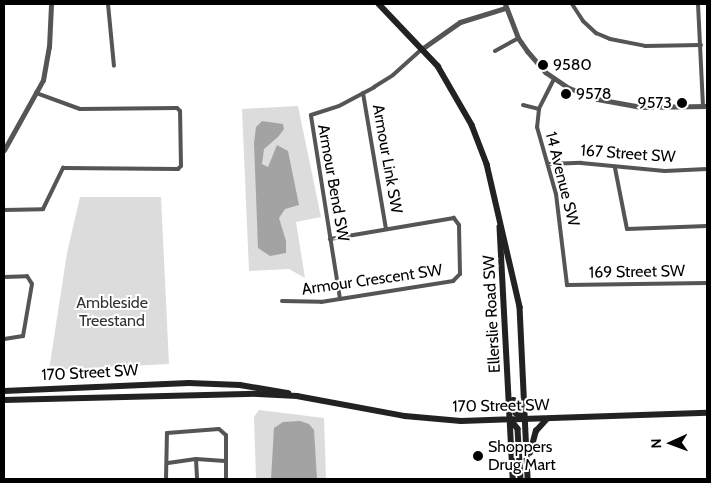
<!DOCTYPE html>
<style>
body{margin:0}
#map{position:relative;width:711px;height:483px;overflow:hidden;background:#fff;font-family:Cabin,sans-serif}
div>[style]{position:absolute}
.green>*{inset:0;background:#dcdcdc}
.water>*{inset:0;background:#a3a3a3}
.minor>*{height:4px;margin:-2px;padding:0 2px;transform-origin:2px;border-radius:2px;background:#555}
.tertiary>*{height:5px;margin:-2.5px;padding:0 2.5px;transform-origin:2.5px;border-radius:2.5px;background:#555}
.secondary>*{height:5.5px;margin:-2.75px;padding:0 2.75px;transform-origin:2.75px;border-radius:2.75px;background:#222}
.dots>*{width:14px;height:14px;translate:-50% -50%;box-sizing:border-box;border:2px solid #fff;border-radius:50%}
span{translate:-50% -50%;white-space:nowrap;text-align:center;line-height:1.15;-webkit-text-stroke:4px #fff;paint-order:stroke}
.poi-label{font-size:16px;color:#000}
.left{translate:0 -50%;text-align:left}
.right{translate:-100% -50%;text-align:right}
.street-label{font-size:16px;color:#000}
.park-label{font-size:16px;color:#333}
.frame{position:absolute;inset:0;border:5px solid #000;pointer-events:none}
.north{position:absolute;left:646px;top:418px;width:50px;height:50px;-webkit-text-stroke:4px #fff;paint-order:stroke;rotate:268deg;font-size:14px;font-weight:700;line-height:20px;text-align:center;color:#000}
.north::after{content:'';display:block;margin:auto;width:18px;height:22px;background:#000;clip-path:polygon(50% 0,100% 100%,50% 72%,0 100%)}
</style>
<div id="map">
<div class="green">
<i style="clip-path:polygon(298px 106px,321px 217px,296px 222px,305px 278px,289px 269px,249px 271px,242px 109px)"></i>
<i style="clip-path:polygon(80px 197px,161px 197px,169px 364px,49px 370px,67px 253px)"></i>
<i style="clip-path:polygon(259px 410px,324px 418px,326px 479px,256px 479px,254px 417px)"></i>
</div>
<div class="water">
<i style="clip-path:polygon(262px 121px,283px 124px,284px 129px,278px 137px,264px 149px,262px 164px,268px 167px,277px 145px,288px 151px,299px 205px,285px 209px,279px 218px,286px 241px,286px 253px,270px 256px,258px 248px,254px 143px,256px 127px)"></i>
<i style="clip-path:polygon(300px 421px,309px 424px,314px 430px,317px 479px,271px 479px,274px 428px,283px 422px)"></i>
</div>
<div class="minor">
<i style="left:108px;top:4px;width:62px;rotate:84.5deg"></i>
<i style="left:572px;top:4px;width:20px;rotate:57deg"></i>
<i style="left:583px;top:21px;width:18px;rotate:43deg"></i>
<i style="left:596px;top:33px;width:15px;rotate:23deg"></i>
<i style="left:610px;top:39px;width:36px;rotate:11deg"></i>
<i style="left:645px;top:46px;width:56px;rotate:-1deg"></i>
<i style="left:698px;top:4px;width:102px;rotate:87.2deg"></i>
<i style="left:495px;top:51px;width:26px;rotate:-29deg"></i>
<i style="left:554px;top:79px;width:34px;rotate:117deg"></i>
<i style="left:539px;top:109px;width:18px;rotate:96deg"></i>
<i style="left:537px;top:127px;width:70px;rotate:74.2deg"></i>
<i style="left:556px;top:194px;width:92px;rotate:83.1deg"></i>
<i style="left:567px;top:285px;width:140px;rotate:-0.8deg"></i>
<i style="left:363px;top:93px;width:138px;rotate:80.4deg"></i>
<i style="left:523px;top:105px;width:16px;rotate:14deg"></i>
<i style="left:548px;top:164px;width:33px;rotate:-2deg"></i>
<i style="left:581px;top:163px;width:84px;rotate:5.4deg"></i>
<i style="left:665px;top:171px;width:42px;rotate:-2.7deg"></i>
<i style="left:615px;top:168px;width:62px;rotate:78.9deg"></i>
<i style="left:627px;top:229px;width:80px;rotate:-2.1deg"></i>
<i style="left:4px;top:210px;width:39px;rotate:-1deg"></i>
<i style="left:43px;top:209px;width:46px;rotate:-64deg"></i>
<i style="left:63px;top:168px;width:115px;rotate:0.5deg"></i>
<i style="left:178px;top:169px;width:4px;rotate:-45deg"></i>
<i style="left:181px;top:166px;width:55px;rotate:-91deg"></i>
<i style="left:180px;top:111px;width:4px;rotate:-135deg"></i>
<i style="left:177px;top:108px;width:97px;rotate:179.4deg"></i>
<i style="left:80px;top:109px;width:47px;rotate:-160deg"></i>
<i style="left:4px;top:277px;width:23px;rotate:-2deg"></i>
<i style="left:27px;top:276px;width:9px;rotate:58deg"></i>
<i style="left:32px;top:284px;width:53px;rotate:99.8deg"></i>
<i style="left:23px;top:336px;width:19px;rotate:171deg"></i>
<i style="left:340px;top:299px;width:186px;rotate:-99deg"></i>
<i style="left:311px;top:115px;width:29px;rotate:-18deg"></i>
<i style="left:339px;top:106px;width:40px;rotate:-28deg"></i>
<i style="left:374px;top:87px;width:22px;rotate:-32deg"></i>
<i style="left:393px;top:75px;width:40px;rotate:-42deg"></i>
<i style="left:282px;top:301px;width:39px;rotate:1deg"></i>
<i style="left:321px;top:302px;width:134px;rotate:-9deg"></i>
<i style="left:453px;top:281px;width:10px;rotate:-45deg"></i>
<i style="left:460px;top:274px;width:49px;rotate:-91.2deg"></i>
<i style="left:459px;top:225px;width:9px;rotate:-126deg"></i>
<i style="left:454px;top:218px;width:126px;rotate:170.4deg"></i>
<i style="left:196px;top:459px;width:20px;rotate:87deg"></i>
<i style="left:168px;top:463px;width:28px;rotate:-8deg"></i>
<i style="left:196px;top:459px;width:29px;rotate:4deg"></i>
<i style="left:166px;top:479px;width:46px;rotate:-88.8deg"></i>
<i style="left:167px;top:433px;width:52px;rotate:-4.4deg"></i>
<i style="left:219px;top:429px;width:9px;rotate:41deg"></i>
<i style="left:226px;top:435px;width:44px;rotate:90deg"></i>
</div>
<div class="tertiary">
<i style="left:505px;top:4px;width:36px;rotate:69deg"></i>
<i style="left:518px;top:38px;width:16px;rotate:55deg"></i>
<i style="left:527px;top:51px;width:28px;rotate:49deg"></i>
<i style="left:545px;top:72px;width:29px;rotate:34deg"></i>
<i style="left:569px;top:88px;width:30px;rotate:21deg"></i>
<i style="left:597px;top:99px;width:45px;rotate:10.3deg"></i>
<i style="left:641px;top:107px;width:66px;rotate:-0.9deg"></i>
<i style="left:423px;top:48px;width:45px;rotate:-35.1deg"></i>
<i style="left:460px;top:22px;width:47px;rotate:-17.3deg"></i>
<i style="left:4px;top:150px;width:80px;rotate:-60.9deg"></i>
<i style="left:43px;top:80px;width:34px;rotate:-80deg"></i>
<i style="left:49px;top:47px;width:43px;rotate:-87.3deg"></i>
</div>
<div class="secondary">
<i style="left:379px;top:4px;width:86px;rotate:46.4deg"></i>
<i style="left:438px;top:66px;width:68px;rotate:60deg"></i>
<i style="left:472px;top:125px;width:42px;rotate:69deg"></i>
<i style="left:487px;top:164px;width:147px;rotate:77deg"></i>
<i style="left:520px;top:307px;width:172px;rotate:87.3deg"></i>
<i style="left:500px;top:227px;width:252px;rotate:87deg"></i>
<i style="left:4px;top:391px;width:185px;rotate:-2.5deg"></i>
<i style="left:189px;top:383px;width:51px;rotate:2.2deg"></i>
<i style="left:240px;top:385px;width:49px;rotate:9.5deg"></i>
<i style="left:4px;top:400px;width:254px;rotate:-1.4deg"></i>
<i style="left:258px;top:394px;width:39px;rotate:3deg"></i>
<i style="left:297px;top:396px;width:110px;rotate:10.5deg"></i>
<i style="left:405px;top:416px;width:56px;rotate:5.1deg"></i>
<i style="left:461px;top:421px;width:246px;rotate:-1.9deg"></i>
<i style="left:514px;top:400px;width:13px;rotate:81deg"></i>
<i style="left:516px;top:413px;width:10px;rotate:29deg"></i>
<i style="left:511px;top:420px;width:11px;rotate:52deg"></i>
<i style="left:518px;top:429px;width:50px;rotate:86.6deg"></i>
<i style="left:530px;top:453px;width:23px;rotate:-75deg"></i>
<i style="left:536px;top:431px;width:15px;rotate:-48deg"></i>
</div>
<div class="dots">
<i style="left:543px;top:65px;background:#000"></i>
<i style="left:566px;top:94px;background:#000"></i>
<i style="left:682px;top:103px;background:#000"></i>
<i style="left:478px;top:456px;background:#000"></i>
</div>
<div class="poi-label">
<span class="left" style="left:553px;top:65px">9580</span>
<span class="left" style="left:576px;top:94px">9578</span>
<span class="right" style="left:672px;top:103px">9573</span>
<span class="left" style="left:488px;top:456px">Shoppers<br>Drug Mart</span>
</div>
<div class="street-label">
<span style="left:628px;top:154px;rotate:4deg">167 Street SW</span>
<span style="left:387px;top:159px;rotate:80deg">Armour Link SW</span>
<span style="left:562px;top:179px;rotate:76deg">14 Avenue SW</span>
<span style="left:333px;top:183px;rotate:80deg">Armour Bend SW</span>
<span style="left:637px;top:272px;rotate:-1deg">169 Street SW</span>
<span style="left:372px;top:280px;rotate:-8deg">Armour Crescent SW</span>
<span style="left:492px;top:314px;rotate:-93deg">Ellerslie Road SW</span>
<span style="left:90px;top:373px;rotate:-3deg">170 Street SW</span>
<span style="left:501px;top:406px;rotate:-1deg">170 Street SW</span>
</div>
<div class="park-label">
<span style="left:112px;top:312px">Ambleside<br>Treestand</span>
</div>
<div class="frame"></div>
<div class="north">N</div>
</div>
